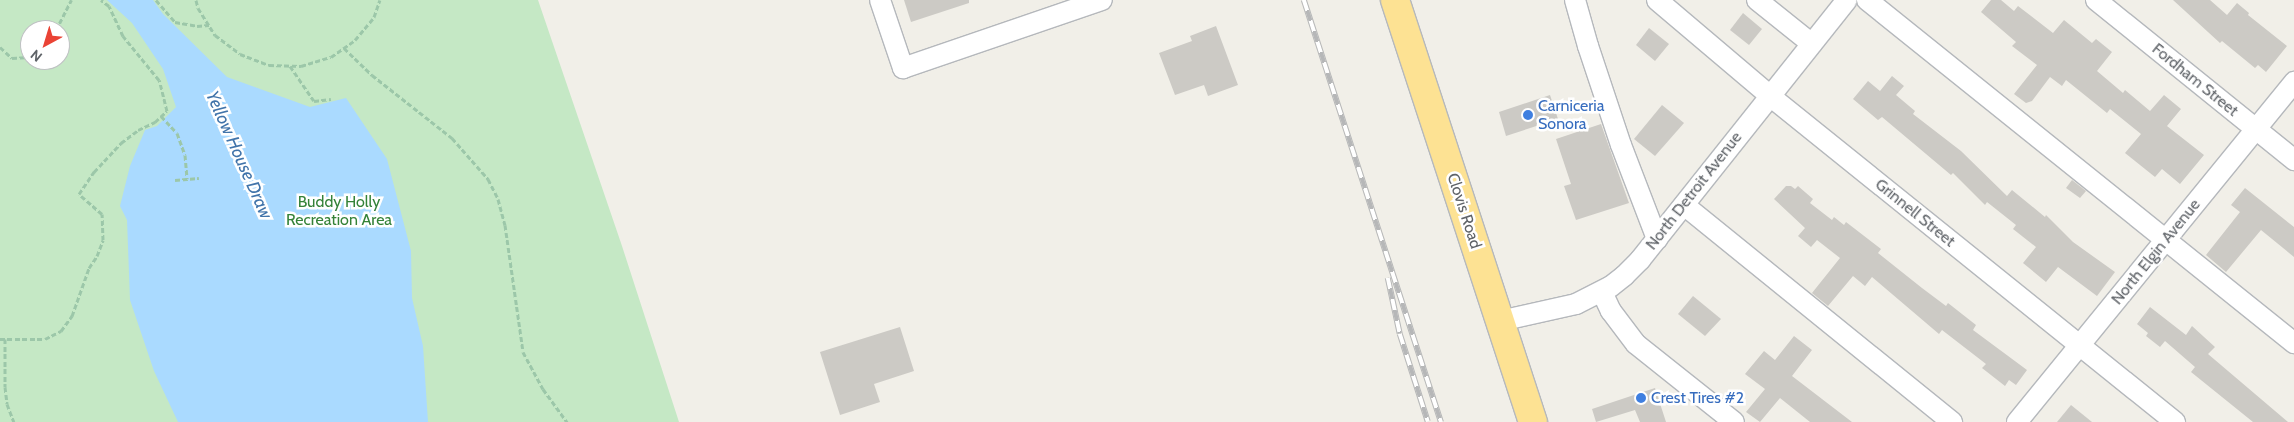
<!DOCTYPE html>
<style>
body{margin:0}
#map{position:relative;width:2294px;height:422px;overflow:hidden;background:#f1efe8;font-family:Cabin,sans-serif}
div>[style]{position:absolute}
.green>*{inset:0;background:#c5e8c5}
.water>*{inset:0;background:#aadaff}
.building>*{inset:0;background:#cccac5}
.path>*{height:3px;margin-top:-1.5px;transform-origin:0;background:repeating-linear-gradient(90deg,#9cc7a9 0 5px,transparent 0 7.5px)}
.roads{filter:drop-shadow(1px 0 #b5b8bc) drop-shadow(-1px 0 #b5b8bc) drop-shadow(0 1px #b5b8bc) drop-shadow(0 -1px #b5b8bc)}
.minor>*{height:20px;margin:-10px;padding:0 10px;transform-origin:10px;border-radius:10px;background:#fff}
.highway>*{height:28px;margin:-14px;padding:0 14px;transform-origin:14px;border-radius:14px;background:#fde293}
.rail>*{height:5.5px;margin-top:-2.75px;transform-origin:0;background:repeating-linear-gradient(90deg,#fff 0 11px,#b6b7b8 0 22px);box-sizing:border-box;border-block:1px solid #b6b7b8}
.dots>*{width:14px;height:14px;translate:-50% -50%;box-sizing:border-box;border:2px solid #fff;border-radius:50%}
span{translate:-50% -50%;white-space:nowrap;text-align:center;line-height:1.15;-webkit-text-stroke:5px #fff;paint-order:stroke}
.street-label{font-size:16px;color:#5f6368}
.shop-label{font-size:16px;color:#366cbe}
.left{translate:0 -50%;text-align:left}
.park-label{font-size:16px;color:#348238}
.water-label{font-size:18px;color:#4174aa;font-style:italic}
.north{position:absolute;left:20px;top:20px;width:50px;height:50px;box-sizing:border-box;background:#fff;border:1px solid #bfc1c3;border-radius:50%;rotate:219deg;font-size:14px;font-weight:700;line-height:20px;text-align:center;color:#5f6368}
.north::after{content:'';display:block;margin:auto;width:18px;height:22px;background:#ea4335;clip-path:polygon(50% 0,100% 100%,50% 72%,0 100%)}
</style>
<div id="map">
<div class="green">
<i style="clip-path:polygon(evenodd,0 0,538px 0,622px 246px,679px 422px,0 422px,0 0,30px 30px,60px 30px,60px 60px,30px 60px,30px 30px)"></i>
</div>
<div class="water">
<i style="clip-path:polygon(107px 0,153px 0,163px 14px,227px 77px,310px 107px,346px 98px,387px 159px,411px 251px,412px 298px,423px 346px,428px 422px,178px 422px,154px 371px,130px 300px,127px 220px,120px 206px,130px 166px,145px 130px,157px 126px,176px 107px,163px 69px,132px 23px)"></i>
</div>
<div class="building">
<i style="clip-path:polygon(904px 0,969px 0,969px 3px,911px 22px)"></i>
<i style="clip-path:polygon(1991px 0,2001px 0,2014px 11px,2018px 6px,2053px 33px,2064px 20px,2092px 43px,2096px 39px,2112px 52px,2097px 71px,2123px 93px,2125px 90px,2150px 111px,2164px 95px,2181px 109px,2167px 126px,2204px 155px,2180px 184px,2162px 169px,2155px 177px,2125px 153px,2141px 134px,2110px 109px,2107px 113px,2066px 80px,2062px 86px,2050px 77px,2032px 101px,2026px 103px,2014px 94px,2037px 65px,2012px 46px,2016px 42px,1981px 12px)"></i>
<i style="clip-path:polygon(2173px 0,2210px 0,2227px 15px,2237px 3px,2249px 13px,2248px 15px,2287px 46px,2266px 72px,2258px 65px,2255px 68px,2222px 41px,2220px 43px)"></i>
<i style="clip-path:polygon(1743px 13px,1762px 29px,1749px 45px,1730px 30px)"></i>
<i style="clip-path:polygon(1216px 26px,1238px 85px,1208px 96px,1204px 85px,1175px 95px,1159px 53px,1192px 41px,1190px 36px)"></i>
<i style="clip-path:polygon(1649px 28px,1669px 44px,1655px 61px,1636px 45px)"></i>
<i style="clip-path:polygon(1892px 76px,1904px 86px,1896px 95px,1915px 111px,1913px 114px,1961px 151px,2007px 196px,2012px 190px,2045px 217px,2046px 215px,2073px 242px,2115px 272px,2097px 296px,2058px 267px,2046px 282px,2023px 263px,2036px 247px,2013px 229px,2016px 225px,1987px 202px,1985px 205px,1953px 173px,1951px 175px,1882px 117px,1878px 120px,1853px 99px,1868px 81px,1880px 91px)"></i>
<i style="clip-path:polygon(1550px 95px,1558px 119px,1506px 136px,1499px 112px)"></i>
<i style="clip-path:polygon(1662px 105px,1684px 123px,1655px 156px,1634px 139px)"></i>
<i style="clip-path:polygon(1601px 124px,1629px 203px,1576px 220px,1564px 186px,1571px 184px,1556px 139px)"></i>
<i style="clip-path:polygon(2072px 180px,2086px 191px,2080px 198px,2066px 188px)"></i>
<i style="clip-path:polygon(1786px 186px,1791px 186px,1795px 189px,1798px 186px,1813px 199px,1810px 203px,1832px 220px,1834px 217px,1844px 225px,1846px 222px,1881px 249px,1878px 253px,1922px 288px,1946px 306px,1948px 303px,1976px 325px,1973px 330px,2027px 370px,2016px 385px,2009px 380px,2005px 386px,1982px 368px,1986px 364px,1942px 330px,1939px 334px,1872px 277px,1865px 286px,1853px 276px,1828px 306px,1812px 293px,1840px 258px,1817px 240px,1811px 247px,1798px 236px,1805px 228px,1774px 199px)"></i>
<i style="clip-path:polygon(2245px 188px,2294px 227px,2294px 257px,2261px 230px,2226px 272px,2206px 255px,2240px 212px,2231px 205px)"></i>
<i style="clip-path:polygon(1693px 296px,1721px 319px,1705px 336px,1678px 314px)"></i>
<i style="clip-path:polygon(2150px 307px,2186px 335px,2192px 326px,2215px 347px,2208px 354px,2288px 422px,2253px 422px,2191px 372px,2195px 367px,2165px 341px,2160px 347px,2146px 336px,2148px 333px,2137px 324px)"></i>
<i style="clip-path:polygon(900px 327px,914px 371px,874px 384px,880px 402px,840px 415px,820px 352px)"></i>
<i style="clip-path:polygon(1794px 336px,1812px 350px,1792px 376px,1852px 422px,1810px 422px,1780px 398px,1760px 422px,1746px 412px,1765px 389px,1745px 374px,1764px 351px,1775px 360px)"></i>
<i style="clip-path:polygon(1655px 388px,1666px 422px,1640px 422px,1635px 410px,1596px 422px,1592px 409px)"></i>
<i style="clip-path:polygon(2071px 405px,2092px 422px,2057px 422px)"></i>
</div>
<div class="path">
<i style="left:156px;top:0;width:29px;rotate:49deg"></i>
<i style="left:175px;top:22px;width:22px;rotate:10deg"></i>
<i style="left:197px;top:26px;width:12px;rotate:-5deg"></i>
<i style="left:196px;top:0;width:8px;rotate:76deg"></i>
<i style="left:198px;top:8px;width:32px;rotate:58deg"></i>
<i style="left:215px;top:35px;width:31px;rotate:37deg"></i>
<i style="left:240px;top:54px;width:31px;rotate:21deg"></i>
<i style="left:269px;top:65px;width:32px;rotate:2deg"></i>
<i style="left:301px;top:66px;width:31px;rotate:-17deg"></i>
<i style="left:331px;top:57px;width:29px;rotate:-35deg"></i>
<i style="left:355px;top:40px;width:30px;rotate:-50deg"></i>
<i style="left:374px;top:17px;width:18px;rotate:-71deg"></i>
<i style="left:56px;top:30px;width:34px;rotate:-63deg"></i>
<i style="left:0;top:47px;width:16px;rotate:43deg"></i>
<i style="left:12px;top:58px;width:18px;rotate:-3deg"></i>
<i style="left:344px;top:48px;width:39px;rotate:44deg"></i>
<i style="left:372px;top:75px;width:102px;rotate:38.2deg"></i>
<i style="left:452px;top:138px;width:55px;rotate:48.7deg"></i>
<i style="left:488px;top:179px;width:22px;rotate:63deg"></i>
<i style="left:498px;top:199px;width:27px;rotate:75deg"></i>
<i style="left:505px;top:225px;width:128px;rotate:81.9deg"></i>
<i style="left:523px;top:352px;width:42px;rotate:61.6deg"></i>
<i style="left:543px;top:389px;width:41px;rotate:54deg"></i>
<i style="left:290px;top:66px;width:42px;rotate:55.6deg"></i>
<i style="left:314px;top:101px;width:17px;rotate:-7deg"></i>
<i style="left:161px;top:116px;width:23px;rotate:47deg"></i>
<i style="left:177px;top:133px;width:23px;rotate:70deg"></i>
<i style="left:185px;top:155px;width:24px;rotate:85deg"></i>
<i style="left:175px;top:180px;width:24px;rotate:-5deg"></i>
<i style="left:0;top:339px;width:45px"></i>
<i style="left:45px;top:339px;width:18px;rotate:-27deg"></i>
<i style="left:61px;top:331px;width:19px;rotate:-54deg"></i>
<i style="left:72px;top:316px;width:51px;rotate:-70.5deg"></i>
<i style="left:89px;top:268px;width:14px;rotate:-56deg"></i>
<i style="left:97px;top:256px;width:17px;rotate:-69deg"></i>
<i style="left:103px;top:240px;width:26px;rotate:-92deg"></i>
<i style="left:102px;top:214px;width:30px;rotate:-139deg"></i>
<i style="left:79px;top:194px;width:27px;rotate:-56deg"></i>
<i style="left:94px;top:172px;width:40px;rotate:-47deg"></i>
<i style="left:121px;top:143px;width:21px;rotate:-37deg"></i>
<i style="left:138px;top:130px;width:19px;rotate:-25deg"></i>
<i style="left:155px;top:122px;width:16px;rotate:-43deg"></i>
<i style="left:167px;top:111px;width:32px;rotate:-104deg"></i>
<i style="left:159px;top:80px;width:57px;rotate:-129.3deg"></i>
<i style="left:123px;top:36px;width:33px;rotate:-115deg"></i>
<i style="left:109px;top:6px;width:10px;rotate:-143deg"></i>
<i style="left:5px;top:339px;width:48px;rotate:90deg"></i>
<i style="left:5px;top:387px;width:17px;rotate:83deg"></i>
<i style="left:7px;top:404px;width:19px;rotate:69deg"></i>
</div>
<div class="roads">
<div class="minor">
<i style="left:880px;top:0;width:72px;rotate:71.3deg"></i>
<i style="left:903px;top:68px;width:210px;rotate:-18.9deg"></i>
<i style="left:1575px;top:0;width:48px;rotate:74.2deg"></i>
<i style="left:1588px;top:46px;width:104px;rotate:71.6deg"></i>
<i style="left:1621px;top:145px;width:101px;rotate:69deg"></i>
<i style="left:1657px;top:0;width:148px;rotate:40.3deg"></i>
<i style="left:1770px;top:96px;width:520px;rotate:38.83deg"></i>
<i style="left:1757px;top:0;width:70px;rotate:38.7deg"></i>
<i style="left:1867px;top:0;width:548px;rotate:38.77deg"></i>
<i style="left:2096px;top:0;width:255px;rotate:38.9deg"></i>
<i style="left:1684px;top:205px;width:345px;rotate:39deg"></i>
<i style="left:1602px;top:292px;width:21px;rotate:65deg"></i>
<i style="left:1611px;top:311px;width:41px;rotate:52.9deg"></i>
<i style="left:1636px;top:344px;width:125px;rotate:38.5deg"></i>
<i style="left:1500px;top:321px;width:78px;rotate:-12.6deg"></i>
<i style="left:1576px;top:304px;width:38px;rotate:-27deg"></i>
<i style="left:1610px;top:287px;width:18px;rotate:-38deg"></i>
<i style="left:1624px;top:276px;width:23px;rotate:-45deg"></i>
<i style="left:1640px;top:260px;width:332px;rotate:-51.5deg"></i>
<i style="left:2017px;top:422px;width:439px;rotate:-50.8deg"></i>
</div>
<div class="highway">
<i style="left:1395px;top:0;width:444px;rotate:71.9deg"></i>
</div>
</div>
<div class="rail">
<i style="left:1304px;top:0;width:444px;rotate:72deg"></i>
<i style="left:1388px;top:278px;width:57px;rotate:77.9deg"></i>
<i style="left:1400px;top:334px;width:92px;rotate:72.3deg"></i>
</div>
<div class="dots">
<i style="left:1528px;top:115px;background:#3f7fe0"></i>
<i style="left:1641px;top:398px;background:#3f7fe0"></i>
</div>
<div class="street-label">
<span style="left:2195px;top:80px;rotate:39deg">Fordham Street</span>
<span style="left:1694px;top:191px;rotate:-52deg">North Detroit Avenue</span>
<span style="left:1464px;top:211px;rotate:72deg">Clovis Road</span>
<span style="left:1915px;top:213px;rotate:39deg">Grinnell Street</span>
<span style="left:2156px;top:252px;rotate:-51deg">North Elgin Avenue</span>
</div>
<div class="shop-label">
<span class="left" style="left:1538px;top:115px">Carniceria<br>Sonora</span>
<span class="left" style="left:1651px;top:398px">Crest Tires #2</span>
</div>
<div class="park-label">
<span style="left:339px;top:211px">Buddy Holly<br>Recreation Area</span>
</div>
<div class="water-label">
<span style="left:239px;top:155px;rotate:66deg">Yellow House Draw</span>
</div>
<div class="north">N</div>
</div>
